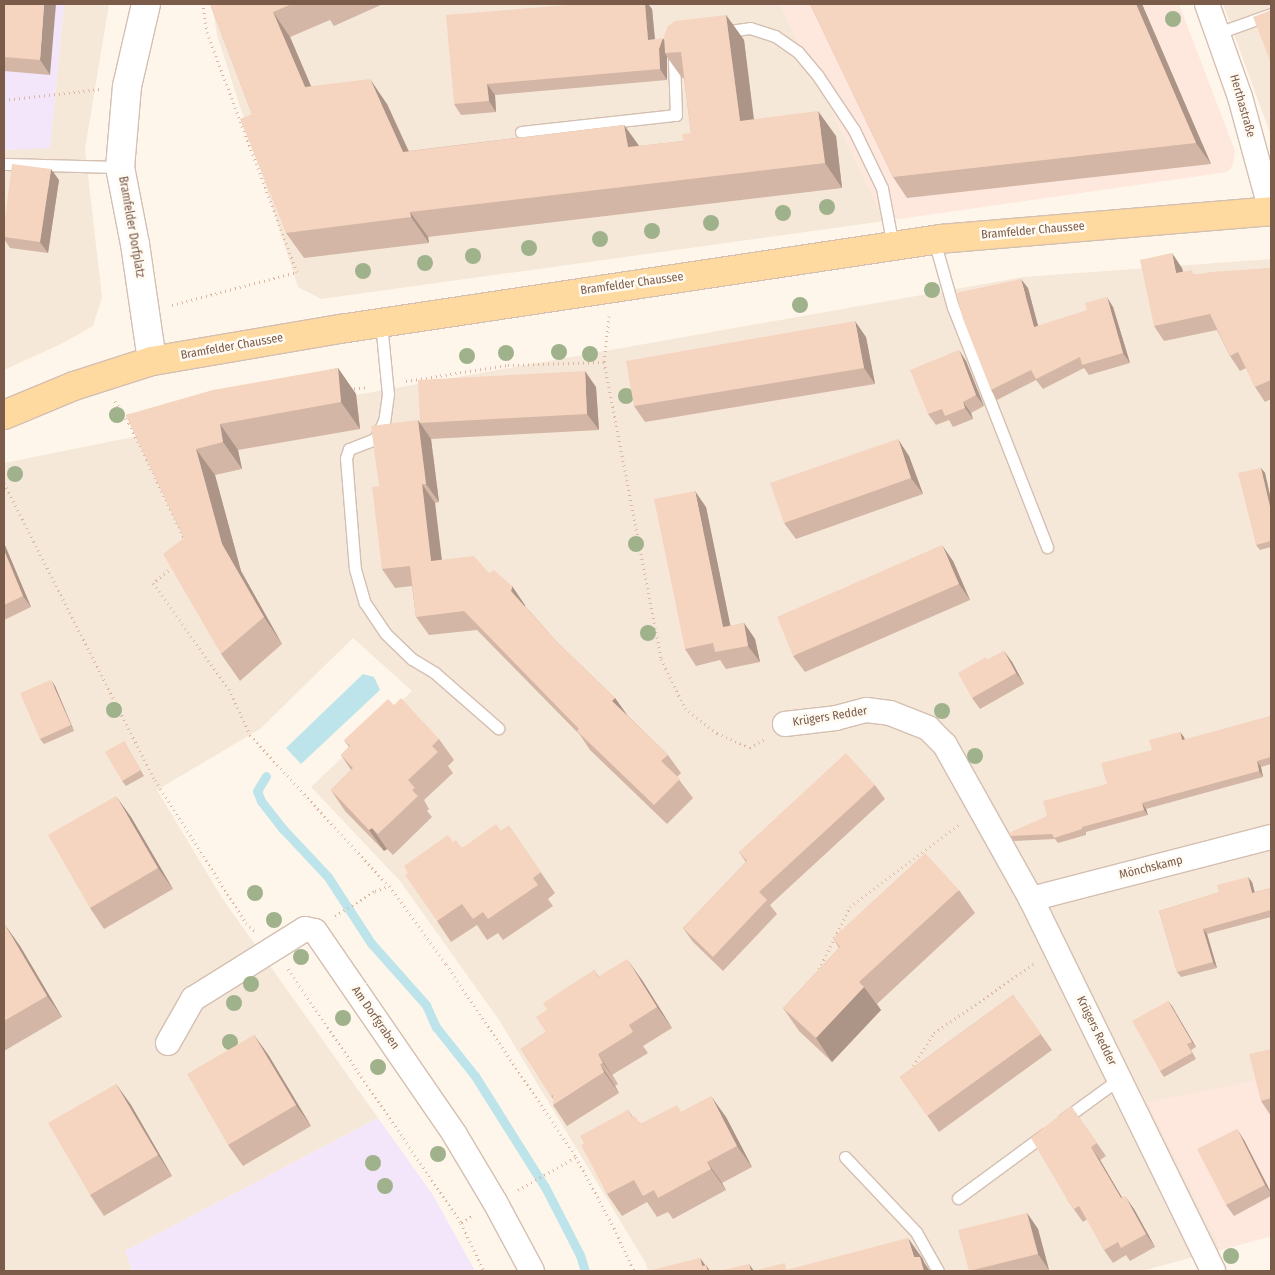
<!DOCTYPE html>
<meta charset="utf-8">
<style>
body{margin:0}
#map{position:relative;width:1275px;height:1275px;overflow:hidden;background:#fef6ea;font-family:"Fira Sans Condensed",sans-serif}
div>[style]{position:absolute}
.residential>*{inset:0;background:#f6e8d8}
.commercial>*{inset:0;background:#fee7dd}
.education>*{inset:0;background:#f3e6fb}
.water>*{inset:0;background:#bce4ea}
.stream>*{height:9px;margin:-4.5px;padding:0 4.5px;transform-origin:4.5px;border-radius:4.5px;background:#bce4ea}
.path>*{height:3px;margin-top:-1.5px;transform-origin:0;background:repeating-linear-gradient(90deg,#dbb7a2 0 1px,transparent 0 5px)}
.roads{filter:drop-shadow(1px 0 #d4bfb1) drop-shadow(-1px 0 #d4bfb1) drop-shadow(0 1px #d4bfb1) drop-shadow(0 -1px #d4bfb1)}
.lane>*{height:11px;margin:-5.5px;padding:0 5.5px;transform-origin:5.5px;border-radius:5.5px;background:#fff}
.street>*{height:24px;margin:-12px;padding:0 12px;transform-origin:12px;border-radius:12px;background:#fff}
.secondary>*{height:28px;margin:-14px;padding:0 14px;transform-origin:14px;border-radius:14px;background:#fff}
.primary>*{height:28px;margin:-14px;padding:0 14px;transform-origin:14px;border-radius:14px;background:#ffdaa0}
.trees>*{width:16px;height:16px;margin:-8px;border-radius:50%;background:#9fb28b}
.wall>*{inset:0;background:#d3b6a5}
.shaded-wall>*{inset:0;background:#ac9486}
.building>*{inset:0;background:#f5d4c0}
span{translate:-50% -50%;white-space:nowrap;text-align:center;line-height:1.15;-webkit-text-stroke:5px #fffaf2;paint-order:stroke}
.street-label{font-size:12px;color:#7b5b4a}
.frame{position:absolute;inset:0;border:5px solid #7b5b4a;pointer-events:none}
</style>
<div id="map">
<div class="residential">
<i style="clip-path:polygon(64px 4px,109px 4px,85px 149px,102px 297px,93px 326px,61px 344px,4px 370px,4px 150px,50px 147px)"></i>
<i style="clip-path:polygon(212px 4px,780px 4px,885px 221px,321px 299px,298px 287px,217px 35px)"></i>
<i style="clip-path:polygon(1223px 4px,1271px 4px,1271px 136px)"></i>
<i style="clip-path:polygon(1271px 259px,1271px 1236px,1142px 1271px,648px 1271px,645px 1262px,499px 1020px,400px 881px,311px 787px,412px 691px,353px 638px,260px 729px,157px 790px,222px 898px,378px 1118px,125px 1251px,132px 1271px,4px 1271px,4px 463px,232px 417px,1023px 277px)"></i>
</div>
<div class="commercial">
<i style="clip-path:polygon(780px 4px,1179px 4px,1235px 151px,1233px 165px,1227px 172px,885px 221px)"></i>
<i style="clip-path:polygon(1271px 1068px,1271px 1236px,1221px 1250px,1147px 1102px,1262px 1079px)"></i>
</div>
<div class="education">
<i style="clip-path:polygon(4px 4px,64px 4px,50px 148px,4px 150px)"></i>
<i style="clip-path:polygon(378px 1118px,433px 1195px,475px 1271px,132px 1271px,125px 1251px)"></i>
</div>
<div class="water">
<i style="clip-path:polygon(363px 674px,374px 677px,380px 690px,301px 764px,286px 748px)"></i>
</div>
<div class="stream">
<i style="left:266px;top:776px;width:17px;rotate:121deg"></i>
<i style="left:257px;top:791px;width:11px;rotate:68deg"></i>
<i style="left:261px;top:801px;width:36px;rotate:52deg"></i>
<i style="left:283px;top:829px;width:66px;rotate:46.8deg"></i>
<i style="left:328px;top:877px;width:79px;rotate:56.9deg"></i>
<i style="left:371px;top:943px;width:83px;rotate:48.4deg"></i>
<i style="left:426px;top:1005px;width:24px;rotate:66deg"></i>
<i style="left:436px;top:1027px;width:63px;rotate:51.5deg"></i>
<i style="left:475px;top:1076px;width:131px;rotate:57.8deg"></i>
<i style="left:545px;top:1187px;width:76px;rotate:62.8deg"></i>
<i style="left:580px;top:1255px;width:17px;rotate:73deg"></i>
</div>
<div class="path">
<i style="left:4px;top:100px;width:97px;rotate:-6.5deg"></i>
<i style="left:172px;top:305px;width:129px;rotate:-14.8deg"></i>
<i style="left:297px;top:272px;width:255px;rotate:-110.6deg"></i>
<i style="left:207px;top:33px;width:29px;rotate:-98deg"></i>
<i style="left:609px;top:316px;width:46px;rotate:96.2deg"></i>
<i style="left:604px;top:362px;width:302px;rotate:79.1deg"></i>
<i style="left:661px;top:659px;width:55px;rotate:63.9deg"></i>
<i style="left:685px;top:708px;width:41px;rotate:38deg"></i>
<i style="left:717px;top:733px;width:36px;rotate:24deg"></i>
<i style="left:750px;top:748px;width:19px;rotate:-32deg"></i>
<i style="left:406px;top:381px;width:103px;rotate:-8.9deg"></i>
<i style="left:508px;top:365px;width:96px;rotate:-1.8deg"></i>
<i style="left:349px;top:389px;width:19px;rotate:-6deg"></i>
<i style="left:115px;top:401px;width:26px;rotate:58deg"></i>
<i style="left:129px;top:423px;width:130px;rotate:64.4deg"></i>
<i style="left:4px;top:483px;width:333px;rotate:63.1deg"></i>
<i style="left:155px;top:780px;width:169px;rotate:57.5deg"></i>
<i style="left:246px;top:923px;width:12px;rotate:42deg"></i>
<i style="left:172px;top:567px;width:25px;rotate:140deg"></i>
<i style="left:153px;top:583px;width:130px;rotate:54.4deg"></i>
<i style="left:229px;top:689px;width:51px;rotate:65.5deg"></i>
<i style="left:250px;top:735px;width:205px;rotate:47.4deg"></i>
<i style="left:389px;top:886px;width:97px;rotate:53.8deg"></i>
<i style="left:446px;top:964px;width:233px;rotate:56deg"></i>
<i style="left:576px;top:1157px;width:81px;rotate:61.8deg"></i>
<i style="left:614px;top:1228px;width:47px;rotate:65.1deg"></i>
<i style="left:335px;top:916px;width:47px;rotate:-32deg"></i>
<i style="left:375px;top:891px;width:15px;rotate:-20deg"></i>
<i style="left:288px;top:969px;width:307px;rotate:55.7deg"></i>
<i style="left:461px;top:1223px;width:53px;rotate:64.4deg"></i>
<i style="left:819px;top:969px;width:69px;rotate:-63.4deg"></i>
<i style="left:850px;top:907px;width:138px;rotate:-37deg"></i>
<i style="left:911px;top:1070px;width:44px;rotate:-58.1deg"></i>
<i style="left:934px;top:1033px;width:123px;rotate:-34.7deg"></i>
<i style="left:518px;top:1190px;width:67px;rotate:-29.6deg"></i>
<i style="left:462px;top:1223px;width:14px;rotate:-36deg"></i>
</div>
<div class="roads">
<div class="lane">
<i style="left:722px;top:32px;width:28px;rotate:-8deg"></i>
<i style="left:750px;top:28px;width:26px;rotate:18deg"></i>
<i style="left:775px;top:36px;width:28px;rotate:35deg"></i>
<i style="left:798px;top:52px;width:31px;rotate:50deg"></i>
<i style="left:818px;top:76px;width:65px;rotate:56.3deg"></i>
<i style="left:854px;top:130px;width:64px;rotate:64.2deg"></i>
<i style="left:882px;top:188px;width:59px;rotate:79.3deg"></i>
<i style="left:1218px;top:33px;width:56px;rotate:-19.7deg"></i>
<i style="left:521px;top:132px;width:156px;rotate:-6.3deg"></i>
<i style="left:676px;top:115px;width:55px;rotate:-92.1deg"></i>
<i style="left:674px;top:60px;width:7px;rotate:-63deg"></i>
<i style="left:4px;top:164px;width:116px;rotate:1.5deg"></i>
<i style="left:934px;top:240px;width:70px;rotate:74.2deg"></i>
<i style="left:953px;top:307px;width:258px;rotate:68.6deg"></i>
<i style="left:381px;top:323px;width:71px;rotate:84.4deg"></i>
<i style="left:388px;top:394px;width:27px;rotate:98deg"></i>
<i style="left:384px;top:421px;width:20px;rotate:117deg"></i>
<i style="left:375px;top:439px;width:28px;rotate:159deg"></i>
<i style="left:349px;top:449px;width:9px;rotate:108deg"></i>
<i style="left:346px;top:458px;width:111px;rotate:85.4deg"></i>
<i style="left:355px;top:569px;width:35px;rotate:74deg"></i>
<i style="left:365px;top:603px;width:36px;rotate:56deg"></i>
<i style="left:385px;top:633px;width:37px;rotate:44deg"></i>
<i style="left:412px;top:659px;width:27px;rotate:31deg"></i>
<i style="left:435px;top:673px;width:84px;rotate:41.1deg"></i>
<i style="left:1064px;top:1119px;width:68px;rotate:-36deg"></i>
<i style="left:845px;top:1157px;width:103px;rotate:46.6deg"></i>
<i style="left:916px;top:1232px;width:45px;rotate:60.6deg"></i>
<i style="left:958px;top:1198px;width:108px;rotate:-36.3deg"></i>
</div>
<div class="street">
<i style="left:1207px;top:4px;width:99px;rotate:70.5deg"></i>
<i style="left:1240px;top:97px;width:118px;rotate:74.8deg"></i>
<i style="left:785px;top:724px;width:51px;rotate:-6.7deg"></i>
<i style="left:836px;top:718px;width:31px;rotate:-15deg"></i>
<i style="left:866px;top:710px;width:24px;rotate:7deg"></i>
<i style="left:890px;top:713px;width:41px;rotate:21.5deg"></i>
<i style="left:928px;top:728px;width:24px;rotate:45deg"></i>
<i style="left:945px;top:745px;width:176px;rotate:60.8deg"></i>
<i style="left:1031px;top:899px;width:414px;rotate:63.9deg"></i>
<i style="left:1031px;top:899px;width:248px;rotate:-14.5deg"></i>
<i style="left:168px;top:1043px;width:51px;rotate:-60.4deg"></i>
<i style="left:193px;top:999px;width:132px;rotate:-32deg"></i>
<i style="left:305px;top:929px;width:10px;rotate:11deg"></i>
<i style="left:315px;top:931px;width:247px;rotate:55.5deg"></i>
<i style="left:455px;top:1135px;width:78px;rotate:59.2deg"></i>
<i style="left:495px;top:1202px;width:78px;rotate:61.8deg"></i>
</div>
<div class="secondary">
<i style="left:146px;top:4px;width:84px;rotate:103deg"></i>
<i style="left:127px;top:86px;width:81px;rotate:94.9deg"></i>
<i style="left:120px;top:167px;width:78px;rotate:79deg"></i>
<i style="left:135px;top:244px;width:118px;rotate:81.7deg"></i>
</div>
<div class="primary">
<i style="left:4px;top:415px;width:76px;rotate:-22.5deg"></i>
<i style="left:74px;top:386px;width:82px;rotate:-17.8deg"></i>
<i style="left:152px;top:361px;width:191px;rotate:-9.7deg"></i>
<i style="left:340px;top:329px;width:607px;rotate:-8.53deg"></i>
<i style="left:940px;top:239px;width:332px;rotate:-4.8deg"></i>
</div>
</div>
<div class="trees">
<i style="left:1173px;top:19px"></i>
<i style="left:827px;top:207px"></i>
<i style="left:783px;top:213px"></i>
<i style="left:711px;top:223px"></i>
<i style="left:652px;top:231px"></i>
<i style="left:600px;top:239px"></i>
<i style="left:529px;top:248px"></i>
<i style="left:473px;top:256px"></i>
<i style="left:425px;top:263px"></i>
<i style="left:363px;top:271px"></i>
<i style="left:932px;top:290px"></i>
<i style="left:800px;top:305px"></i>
<i style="left:559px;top:352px"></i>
<i style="left:506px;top:353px"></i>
<i style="left:590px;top:354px"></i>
<i style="left:467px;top:356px"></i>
<i style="left:626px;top:396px"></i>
<i style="left:117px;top:415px"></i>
<i style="left:15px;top:474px"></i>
<i style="left:636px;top:544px"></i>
<i style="left:648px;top:633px"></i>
<i style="left:114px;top:710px"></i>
<i style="left:942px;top:711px"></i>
<i style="left:975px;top:756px"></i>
<i style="left:255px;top:893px"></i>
<i style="left:274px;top:920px"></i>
<i style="left:301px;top:957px"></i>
<i style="left:251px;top:984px"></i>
<i style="left:234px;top:1003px"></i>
<i style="left:343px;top:1018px"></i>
<i style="left:230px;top:1042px"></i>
<i style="left:378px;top:1067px"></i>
<i style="left:438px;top:1154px"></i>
<i style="left:373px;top:1163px"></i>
<i style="left:385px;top:1186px"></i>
<i style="left:1231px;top:1256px"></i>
</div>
<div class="wall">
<i style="clip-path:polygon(4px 4px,50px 75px,4px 71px)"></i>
<i style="clip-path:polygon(210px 4px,383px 4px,334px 26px,330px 20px,290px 37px,311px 86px,387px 104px,409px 151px,624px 125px,639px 146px,683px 141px,691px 133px,684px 78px,682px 78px,667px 57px,667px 80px,495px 95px,496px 112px,461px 115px,454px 104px,579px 4px,648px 4px,652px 9px,655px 39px,664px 40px,726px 15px,744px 40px,754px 119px,836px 136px,842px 188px,428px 237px,429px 243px,304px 258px,286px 233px,252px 114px)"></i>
<i style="clip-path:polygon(810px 4px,1142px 4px,1211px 164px,907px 198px,893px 177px)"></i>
<i style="clip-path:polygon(59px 180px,48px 253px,10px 248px,4px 239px,4px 226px)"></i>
<i style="clip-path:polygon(1182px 268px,1183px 272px,1196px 275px,1271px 268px,1271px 399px,1265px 402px,1255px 387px,1246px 368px,1240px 371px,1230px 356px,1217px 330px,1164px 341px,1154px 326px)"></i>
<i style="clip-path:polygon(1028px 288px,1038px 326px,1113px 307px,1130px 363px,1089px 375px,1084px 368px,1043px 389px,1036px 380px,997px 400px,991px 390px)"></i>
<i style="clip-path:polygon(866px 337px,875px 384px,645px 422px,634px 406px)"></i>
<i style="clip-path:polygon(966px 361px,984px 406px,971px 413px,973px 419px,953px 427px,949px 420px,936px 425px,928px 414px)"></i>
<i style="clip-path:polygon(338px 368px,356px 394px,360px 429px,238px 450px,242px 469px,215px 475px,241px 571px,282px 644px,240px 681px,221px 654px,184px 538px,126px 415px)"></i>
<i style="clip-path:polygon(596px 387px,599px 430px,431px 439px,439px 502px,435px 503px,442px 560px,489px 573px,525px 605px,525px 606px,556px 641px,615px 698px,626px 714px,668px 755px,681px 773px,677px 777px,693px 798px,667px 824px,590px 750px,580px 735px,477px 630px,429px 635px,416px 617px,412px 586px,395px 588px,382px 569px,379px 486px,418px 420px,420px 423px)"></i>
<i style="clip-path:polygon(909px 456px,923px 494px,796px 539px,784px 523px)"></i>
<i style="clip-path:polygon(1261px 468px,1265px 473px,1271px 500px,1271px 547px,1260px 550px,1256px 545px)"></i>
<i style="clip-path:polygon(706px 507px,730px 626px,744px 623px,755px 639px,760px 662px,726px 669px,720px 660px,696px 666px,685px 649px)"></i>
<i style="clip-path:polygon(4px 543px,31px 607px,4px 620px)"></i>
<i style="clip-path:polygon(953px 561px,970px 600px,805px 672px,793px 656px)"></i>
<i style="clip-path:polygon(1004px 651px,1012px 662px,1024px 684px,980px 709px,972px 698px,988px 660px)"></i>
<i style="clip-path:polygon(55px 686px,74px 731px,44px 744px,40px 739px)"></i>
<i style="clip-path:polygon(1271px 716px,1271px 764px,1261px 767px,1263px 777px,1146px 809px,1148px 815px,1086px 832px,1086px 835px,1058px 843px,1055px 839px,1014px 841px,1011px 836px,1107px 784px,1152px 750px,1184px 737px,1185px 740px)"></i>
<i style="clip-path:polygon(439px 739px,454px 760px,448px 766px,453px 773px,424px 800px,429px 809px,427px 811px,432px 817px,393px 855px,387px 849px,384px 851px,345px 811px,331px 790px,351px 770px,341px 755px,349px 747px,344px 740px)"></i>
<i style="clip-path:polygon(124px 741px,144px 776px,126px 786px,122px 781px)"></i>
<i style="clip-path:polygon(875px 785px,885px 799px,770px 905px,777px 914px,723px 971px,693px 942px,683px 928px,746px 862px,739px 852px)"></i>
<i style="clip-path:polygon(131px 817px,173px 889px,104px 929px,90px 908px)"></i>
<i style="clip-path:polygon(509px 826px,555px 893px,548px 899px,553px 906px,503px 940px,498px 933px,487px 940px,477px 925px,451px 942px,437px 921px,453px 842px,462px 848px,501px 831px)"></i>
<i style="clip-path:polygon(1252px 882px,1255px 892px,1271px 888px,1271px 917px,1207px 934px,1217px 968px,1181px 977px,1177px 972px,1159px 911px)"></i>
<i style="clip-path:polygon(959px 890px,975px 913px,877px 1004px,881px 1010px,832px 1062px,799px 1031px,783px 1008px,839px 948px,833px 938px)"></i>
<i style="clip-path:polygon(5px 925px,20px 946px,62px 1017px,4px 1051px,4px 926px)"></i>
<i style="clip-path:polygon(594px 970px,599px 977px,642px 980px,672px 1028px,643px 1046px,648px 1053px,612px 1075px,618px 1084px,615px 1086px,619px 1093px,567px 1126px,553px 1105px,553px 1099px,521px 1049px,546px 1032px,547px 1010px)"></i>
<i style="clip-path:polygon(1013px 995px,1052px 1050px,939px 1132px,900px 1077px)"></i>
<i style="clip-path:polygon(1168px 1001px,1196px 1047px,1191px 1050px,1196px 1059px,1164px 1077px,1160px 1071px)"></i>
<i style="clip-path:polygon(254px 1035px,269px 1056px,311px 1126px,243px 1166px,228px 1145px)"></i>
<i style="clip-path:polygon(1271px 1049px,1271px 1116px,1261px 1101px)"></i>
<i style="clip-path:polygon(116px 1084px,131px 1105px,172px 1176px,104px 1216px,90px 1195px)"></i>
<i style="clip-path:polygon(1071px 1106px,1106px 1156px,1100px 1160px,1122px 1198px,1134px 1209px,1155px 1247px,1130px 1261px,1126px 1255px,1113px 1263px,1104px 1250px,1087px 1219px,1083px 1222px,1068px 1201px)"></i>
<i style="clip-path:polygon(628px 1110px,633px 1117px,641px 1124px,682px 1112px,726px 1117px,752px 1167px,722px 1183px,726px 1190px,673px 1219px,668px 1212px,657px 1217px,647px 1202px,622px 1216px,607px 1194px,584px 1143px)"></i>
<i style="clip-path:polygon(1244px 1140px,1271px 1192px,1271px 1196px,1234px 1216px,1226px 1205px)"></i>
<i style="clip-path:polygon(1027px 1213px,1038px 1229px,1049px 1270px,1045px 1271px,969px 1271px)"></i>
</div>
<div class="shaded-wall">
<i style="clip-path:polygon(44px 4px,56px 4px,50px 75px,40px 60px)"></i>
<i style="clip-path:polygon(645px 4px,648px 4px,652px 9px,656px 51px,648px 40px)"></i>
<i style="clip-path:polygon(1136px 4px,1142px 4px,1211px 164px,1196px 143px)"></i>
<i style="clip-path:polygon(273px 12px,290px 37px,322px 112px,305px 87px)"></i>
<i style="clip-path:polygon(726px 15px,744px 40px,757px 146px,740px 121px)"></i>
<i style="clip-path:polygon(663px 38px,670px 49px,665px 53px,667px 57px,667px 80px,660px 69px,659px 49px)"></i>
<i style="clip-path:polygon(370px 79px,387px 104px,420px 177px,403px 152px)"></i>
<i style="clip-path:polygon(487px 84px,495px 95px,496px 112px,489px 101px)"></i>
<i style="clip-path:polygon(818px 111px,836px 136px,842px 188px,825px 163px)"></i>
<i style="clip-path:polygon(624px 125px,642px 150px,628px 147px)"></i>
<i style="clip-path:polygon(51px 169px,59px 180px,48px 253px,40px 242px)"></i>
<i style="clip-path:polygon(410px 212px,428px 237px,429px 243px,411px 217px)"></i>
<i style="clip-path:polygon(1172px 253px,1182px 268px,1187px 288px,1176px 273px)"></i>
<i style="clip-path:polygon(1021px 279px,1028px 288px,1041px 337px,1034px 327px)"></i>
<i style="clip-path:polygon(1107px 297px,1113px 307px,1130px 363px,1123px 353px)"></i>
<i style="clip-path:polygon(855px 321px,866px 337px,875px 384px,864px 368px)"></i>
<i style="clip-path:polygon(959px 350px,966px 361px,984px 406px,976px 395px)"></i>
<i style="clip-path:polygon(338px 368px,356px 394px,360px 429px,341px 402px)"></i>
<i style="clip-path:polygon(585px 371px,596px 387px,599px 430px,587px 414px)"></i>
<i style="clip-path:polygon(963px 402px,971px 413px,973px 419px,965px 408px)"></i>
<i style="clip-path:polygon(418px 420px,431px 439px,439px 502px,426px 484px)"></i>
<i style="clip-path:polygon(220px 424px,238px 450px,242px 469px,223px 442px)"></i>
<i style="clip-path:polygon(898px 439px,909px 456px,923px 494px,911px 478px)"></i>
<i style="clip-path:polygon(196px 449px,215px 475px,241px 571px,282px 644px,264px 617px,222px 544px)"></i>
<i style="clip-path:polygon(1261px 468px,1265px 473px,1271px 500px,1271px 511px)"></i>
<i style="clip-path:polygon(422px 484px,435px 503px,444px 580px,431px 561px)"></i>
<i style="clip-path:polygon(695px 491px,706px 507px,734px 643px,723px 627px)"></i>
<i style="clip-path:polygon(4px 543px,31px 607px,23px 596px,4px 550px)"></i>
<i style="clip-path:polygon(942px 545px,953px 561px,970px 600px,959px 584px)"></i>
<i style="clip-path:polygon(512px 586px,525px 605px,524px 610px,511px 591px)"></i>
<i style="clip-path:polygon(744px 623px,755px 639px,760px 662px,748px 646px)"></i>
<i style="clip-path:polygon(1004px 651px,1012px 662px,1024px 684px,1016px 673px)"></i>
<i style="clip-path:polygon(51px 680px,55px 686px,74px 731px,71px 725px)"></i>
<i style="clip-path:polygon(615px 698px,628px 716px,612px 701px)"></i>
<i style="clip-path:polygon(1180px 732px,1184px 737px,1186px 746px,1182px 740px)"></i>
<i style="clip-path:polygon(1257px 761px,1261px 767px,1263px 777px,1259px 771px)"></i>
<i style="clip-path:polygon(116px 796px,131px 817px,173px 889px,158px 868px)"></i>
<i style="clip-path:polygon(1142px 803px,1146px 809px,1148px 815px,1144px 810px)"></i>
<i style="clip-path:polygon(372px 828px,387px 849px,384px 851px,369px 830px)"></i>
<i style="clip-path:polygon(1248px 877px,1252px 882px,1256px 899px,1252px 893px)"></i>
<i style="clip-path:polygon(5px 925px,20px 946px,62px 1017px,47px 996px)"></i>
<i style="clip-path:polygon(1203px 929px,1207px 934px,1217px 968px,1213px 962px)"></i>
<i style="clip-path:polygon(627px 959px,642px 980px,672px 1028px,657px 1007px)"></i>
<i style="clip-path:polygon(864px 987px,881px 1010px,832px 1062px,816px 1038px)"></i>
<i style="clip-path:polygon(1168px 1001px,1172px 1006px,1196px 1047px,1192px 1042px)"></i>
<i style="clip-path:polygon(254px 1035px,269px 1056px,311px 1126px,296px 1105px)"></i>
<i style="clip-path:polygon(598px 1054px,618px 1084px,603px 1063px)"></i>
<i style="clip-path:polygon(600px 1064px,615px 1086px,619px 1093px,604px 1072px)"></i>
<i style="clip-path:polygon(116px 1084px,131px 1105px,172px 1176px,158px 1155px)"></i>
<i style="clip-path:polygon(711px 1096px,726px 1117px,752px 1167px,737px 1146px)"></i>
<i style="clip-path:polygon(1237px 1129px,1244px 1140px,1271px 1193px,1265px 1185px)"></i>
<i style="clip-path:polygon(1091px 1147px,1100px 1160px,1130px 1211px,1121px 1198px)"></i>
<i style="clip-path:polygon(707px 1162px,722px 1183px,726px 1190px,711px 1169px)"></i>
<i style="clip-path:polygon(1125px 1196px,1134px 1209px,1155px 1247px,1146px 1234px)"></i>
<i style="clip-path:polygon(1027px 1213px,1038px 1229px,1049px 1270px,1038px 1254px)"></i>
<i style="clip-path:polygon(908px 1238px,923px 1259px,924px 1262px,930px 1271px,924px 1271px,914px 1257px)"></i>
<i style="clip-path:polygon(700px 1258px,706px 1266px,706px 1265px,710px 1271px,706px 1271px,702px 1266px)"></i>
<i style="clip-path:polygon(749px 1264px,754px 1271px,751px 1271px)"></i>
</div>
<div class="building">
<i style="clip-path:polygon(4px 4px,44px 4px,40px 60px,4px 57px)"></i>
<i style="clip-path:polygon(210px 4px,292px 4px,273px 12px,305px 87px,370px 79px,403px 152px,624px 125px,628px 147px,683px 141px,682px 134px,691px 133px,681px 52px,665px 53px,664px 36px,668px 26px,675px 21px,726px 15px,740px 121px,818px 111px,825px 163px,410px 212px,411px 217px,286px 233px,240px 119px,252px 114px)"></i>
<i style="clip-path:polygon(579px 4px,645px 4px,648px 40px,663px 38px,659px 49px,660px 69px,487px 84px,489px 101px,454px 104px,446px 15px)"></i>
<i style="clip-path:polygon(810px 4px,1136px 4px,1196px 143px,893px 177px)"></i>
<i style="clip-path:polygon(1271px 10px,1271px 63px,1253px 17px)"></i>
<i style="clip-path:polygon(12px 164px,51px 169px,40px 242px,4px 237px,4px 226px)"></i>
<i style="clip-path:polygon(1172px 253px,1176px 273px,1192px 270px,1193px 275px,1211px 272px,1271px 268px,1271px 380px,1255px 387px,1238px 352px,1230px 356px,1210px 314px,1154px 326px,1140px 260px)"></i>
<i style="clip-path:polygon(1021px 279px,1034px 327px,1087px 310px,1085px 303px,1107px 297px,1123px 353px,1082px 365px,1080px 357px,1036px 379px,1031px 370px,991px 390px,963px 319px,956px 293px)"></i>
<i style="clip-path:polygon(855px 321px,864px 368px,634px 406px,626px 361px)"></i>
<i style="clip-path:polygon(959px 350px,976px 395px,963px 402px,965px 408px,945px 416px,942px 409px,928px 414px,910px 370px)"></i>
<i style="clip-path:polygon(338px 368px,341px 402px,220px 424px,223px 442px,196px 449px,222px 544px,264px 617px,221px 654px,163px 554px,184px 538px,126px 415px,213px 390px)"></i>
<i style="clip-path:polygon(585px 371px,587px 414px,420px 423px,418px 380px)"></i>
<i style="clip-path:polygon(418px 420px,426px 484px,422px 484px,431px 561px,474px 556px,489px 573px,494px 570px,512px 586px,511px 591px,556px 641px,615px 698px,612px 701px,668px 755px,661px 761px,680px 779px,654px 805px,577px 731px,579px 729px,464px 611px,416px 617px,410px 566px,382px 569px,372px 487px,379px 486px,371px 426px)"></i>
<i style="clip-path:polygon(898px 439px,911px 478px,784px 523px,770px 483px)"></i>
<i style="clip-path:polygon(1261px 468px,1271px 511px,1271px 541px,1256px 545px,1238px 473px)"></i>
<i style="clip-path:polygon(695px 491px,723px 627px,744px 623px,748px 646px,715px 652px,713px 643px,685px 649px,654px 499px)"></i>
<i style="clip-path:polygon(942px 545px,959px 584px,793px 656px,777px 617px)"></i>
<i style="clip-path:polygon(4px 550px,23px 596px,4px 605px)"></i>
<i style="clip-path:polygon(1004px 651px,1016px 673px,972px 698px,958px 673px,986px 657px,988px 660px)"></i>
<i style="clip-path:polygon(51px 680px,71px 725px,40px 739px,20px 693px)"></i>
<i style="clip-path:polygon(401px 698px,439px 739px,432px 746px,438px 752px,408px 780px,415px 788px,412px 790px,418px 796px,378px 834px,372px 828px,369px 830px,331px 790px,353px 768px,341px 755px,350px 746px,344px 740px,388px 699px,394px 705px)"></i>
<i style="clip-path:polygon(1271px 716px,1271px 757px,1257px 761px,1259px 771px,1142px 803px,1144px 810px,1082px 827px,1082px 829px,1054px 838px,1052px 834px,1011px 836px,1009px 833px,1047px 816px,1043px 801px,1107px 784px,1101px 763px,1152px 750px,1149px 740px,1180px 732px,1182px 740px)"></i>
<i style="clip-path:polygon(124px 741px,141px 770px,122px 781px,105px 752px)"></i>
<i style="clip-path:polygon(846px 753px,875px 785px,759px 892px,767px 900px,713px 957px,683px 928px,747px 861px,739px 852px)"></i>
<i style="clip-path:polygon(116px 796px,158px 868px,90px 908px,48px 835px)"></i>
<i style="clip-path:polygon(496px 824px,501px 831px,509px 826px,541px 872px,533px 878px,538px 885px,488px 919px,483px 912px,473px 919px,462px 904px,437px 921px,405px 875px,408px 873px,404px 866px,448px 835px,453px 842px,456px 840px,462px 848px)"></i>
<i style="clip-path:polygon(925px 853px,959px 890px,859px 982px,864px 987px,816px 1038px,783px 1008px,840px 947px,833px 938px)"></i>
<i style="clip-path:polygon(1248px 877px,1252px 893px,1271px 888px,1271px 910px,1203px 929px,1213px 962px,1177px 972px,1159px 911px,1219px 892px,1217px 885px)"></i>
<i style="clip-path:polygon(5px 925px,47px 996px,4px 1021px,4px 926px)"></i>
<i style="clip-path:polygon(627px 959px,657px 1007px,629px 1025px,633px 1032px,598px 1054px,603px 1063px,600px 1064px,604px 1072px,553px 1105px,553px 1095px,551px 1096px,521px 1049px,546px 1032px,536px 1017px,547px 1010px,543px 1003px,594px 970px,598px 977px)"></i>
<i style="clip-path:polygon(1013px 995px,1041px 1034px,927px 1116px,900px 1077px)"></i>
<i style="clip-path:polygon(1168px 1001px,1192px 1042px,1187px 1044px,1192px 1053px,1160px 1071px,1132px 1021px)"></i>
<i style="clip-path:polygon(254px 1035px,296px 1105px,228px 1145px,187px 1074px)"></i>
<i style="clip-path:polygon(1271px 1049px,1271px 1098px,1261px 1101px,1249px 1054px)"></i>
<i style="clip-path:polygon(116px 1084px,158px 1155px,90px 1195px,48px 1123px)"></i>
<i style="clip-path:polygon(711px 1096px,737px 1146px,707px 1162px,711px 1169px,658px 1198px,654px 1190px,643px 1196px,634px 1180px,607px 1194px,581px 1145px,584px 1143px,580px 1136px,628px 1110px,632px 1117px,635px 1116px,640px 1124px,677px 1105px,681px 1112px)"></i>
<i style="clip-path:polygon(1071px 1106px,1097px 1143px,1091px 1147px,1121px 1198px,1125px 1196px,1146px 1234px,1121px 1248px,1118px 1242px,1104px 1250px,1079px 1206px,1074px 1209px,1068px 1201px,1031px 1138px)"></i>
<i style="clip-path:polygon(1237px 1129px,1265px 1185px,1226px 1205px,1197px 1149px)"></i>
<i style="clip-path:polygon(1027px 1213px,1038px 1254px,969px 1271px,958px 1230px)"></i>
<i style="clip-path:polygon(908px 1238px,914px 1257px,920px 1257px,924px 1271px,753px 1271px,785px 1263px,786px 1270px)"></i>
<i style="clip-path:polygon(700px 1258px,702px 1266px,706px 1265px,708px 1271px,648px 1271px)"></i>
<i style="clip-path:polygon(749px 1264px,751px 1271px,719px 1271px)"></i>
</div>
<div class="street-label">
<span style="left:1242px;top:106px;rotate:74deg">Herthastraße</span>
<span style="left:131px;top:227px;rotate:80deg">Bramfelder Dorfplatz</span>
<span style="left:1033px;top:231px;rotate:-5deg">Bramfelder Chaussee</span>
<span style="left:632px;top:284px;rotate:-8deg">Bramfelder Chaussee</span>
<span style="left:232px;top:347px;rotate:-10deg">Bramfelder Chaussee</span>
<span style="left:830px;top:717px;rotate:-9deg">Krügers Redder</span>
<span style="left:1151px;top:868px;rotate:-14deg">Mönchskamp</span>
<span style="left:375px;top:1018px;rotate:55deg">Am Dorfgraben</span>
<span style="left:1096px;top:1031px;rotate:64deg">Krügers Redder</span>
</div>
<div class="frame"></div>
</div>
